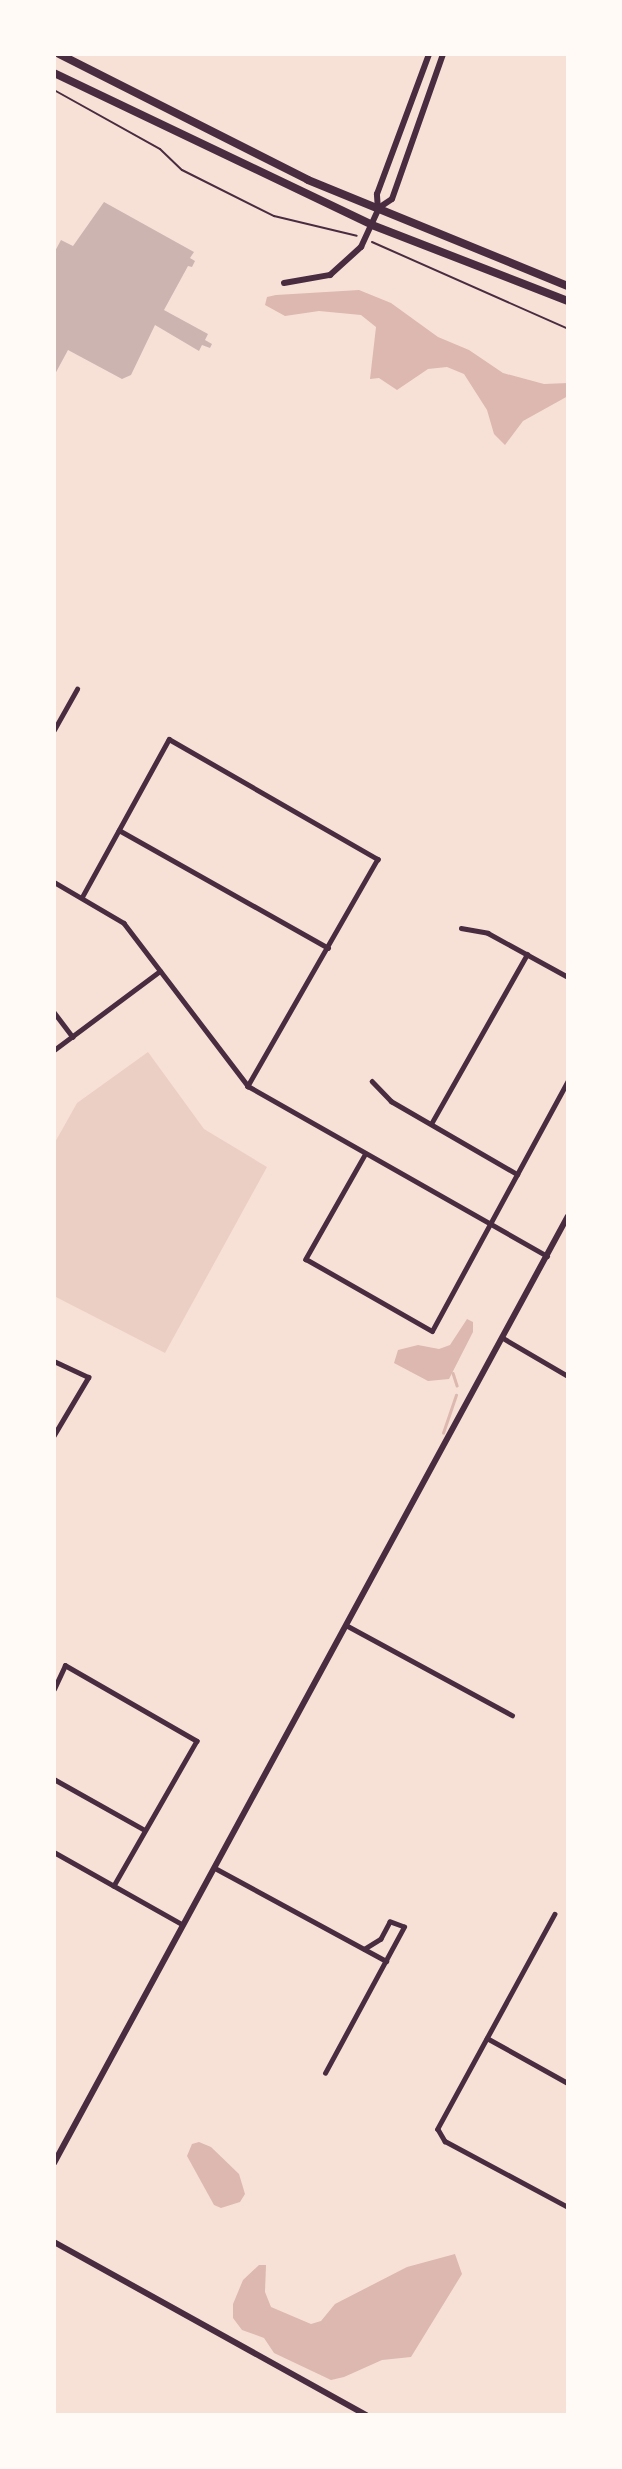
<!DOCTYPE html>
<style>
body{margin:0}
#map{position:relative;width:622px;height:2469px;overflow:hidden;background:#f7e1d7;font-family:Mulish,sans-serif}
div>[style]{position:absolute}
.green>*{inset:0;background:#ebcfc5}
.water>*{inset:0;background:#dcb8b0}
.stream>*{height:2.5px;margin:-1.25px;padding:0 1.25px;transform-origin:1.25px;border-radius:1.25px;background:#dcb8b0}
.building>*{inset:0;background:#ccb4b1}
.path>*{height:2px;margin:-1px;padding:0 1px;transform-origin:1px;border-radius:1px;background:#4a2c40}
.minor>*{height:4.5px;margin:-2.25px;padding:0 2.25px;transform-origin:2.25px;border-radius:2.25px;background:#4a2c40}
.tertiary>*{height:6px;margin:-3px;padding:0 3px;transform-origin:3px;border-radius:3px;background:#4a2c40}
.trunk>*{height:8px;margin:-4px;padding:0 4px;transform-origin:4px;border-radius:4px;background:#4a2c40}
span{translate:-50% -50%;white-space:nowrap;text-align:center;line-height:1.15;-webkit-text-stroke:5px #fffaf5;paint-order:stroke}
.frame{position:absolute;inset:0;border:56px solid #fffaf5;pointer-events:none}
</style>
<div id="map">
<div class="green">
<i style="clip-path:polygon(148px 1052px,204px 1129px,267px 1167px,165px 1353px,54px 1296px,54px 1144px,77px 1103px)"></i>
</div>
<div class="water">
<i style="clip-path:polygon(359px 290px,391px 303px,438px 337px,469px 350px,503px 373px,544px 384px,568px 383px,568px 396px,523px 421px,505px 445px,494px 434px,487px 410px,464px 374px,447px 367px,428px 369px,397px 390px,379px 378px,370px 379px,376px 327px,361px 315px,319px 311px,285px 316px,265px 305px,267px 297px,276px 295px)"></i>
<i style="clip-path:polygon(467px 1319px,473px 1322px,473px 1332px,449px 1379px,428px 1381px,394px 1363px,398px 1350px,418px 1345px,439px 1349px,450px 1345px)"></i>
<i style="clip-path:polygon(199px 2142px,211px 2147px,239px 2174px,245px 2194px,240px 2202px,221px 2208px,214px 2205px,187px 2156px,192px 2144px)"></i>
<i style="clip-path:polygon(455px 2254px,462px 2274px,411px 2357px,382px 2360px,344px 2377px,331px 2380px,274px 2353px,264px 2338px,242px 2330px,233px 2318px,233px 2304px,243px 2280px,259px 2265px,266px 2265px,265px 2292px,271px 2307px,311px 2324px,321px 2321px,335px 2304px,407px 2267px)"></i>
</div>
<div class="stream">
<i style="left:453px;top:1373px;width:13px;rotate:72deg"></i>
<i style="left:443px;top:1433px;width:40px;rotate:-71.1deg"></i>
</div>
<div class="building">
<i style="clip-path:polygon(104px 202px,194px 252px,190px 258px,195px 261px,192px 267px,188px 266px,164px 310px,208px 334px,205px 340px,212px 344px,210px 348px,202px 345px,199px 351px,155px 325px,131px 375px,122px 379px,68px 350px,54px 376px,54px 253px,61px 240px,73px 246px)"></i>
</div>
<div class="path">
<i style="left:54px;top:90px;width:121px;rotate:29.1deg"></i>
<i style="left:160px;top:149px;width:30px;rotate:44deg"></i>
<i style="left:182px;top:170px;width:103px;rotate:26.6deg"></i>
<i style="left:274px;top:216px;width:85px;rotate:13.5deg"></i>
<i style="left:372px;top:242px;width:214px;rotate:23.9deg"></i>
</div>
<div class="minor">
<i style="left:54px;top:730px;width:47px;rotate:-60.7deg"></i>
<i style="left:119px;top:830px;width:240px;rotate:29.4deg"></i>
<i style="left:54px;top:882px;width:81px;rotate:30.4deg"></i>
<i style="left:124px;top:923px;width:205px;rotate:52.7deg"></i>
<i style="left:248px;top:1086px;width:344px;rotate:29.6deg"></i>
<i style="left:82px;top:897px;width:180px;rotate:-61.2deg"></i>
<i style="left:169px;top:739px;width:241px;rotate:29.9deg"></i>
<i style="left:378px;top:859px;width:262px;rotate:119.8deg"></i>
<i style="left:461px;top:928px;width:27px;rotate:10deg"></i>
<i style="left:488px;top:933px;width:91px;rotate:28.8deg"></i>
<i style="left:54px;top:1012px;width:31px;rotate:53deg"></i>
<i style="left:54px;top:1050px;width:132px;rotate:-36.7deg"></i>
<i style="left:372px;top:1081px;width:28px;rotate:46deg"></i>
<i style="left:391px;top:1101px;width:146px;rotate:30.1deg"></i>
<i style="left:431px;top:1124px;width:195px;rotate:-60.5deg"></i>
<i style="left:365px;top:1155px;width:120px;rotate:119.6deg"></i>
<i style="left:306px;top:1259px;width:145px;rotate:29.7deg"></i>
<i style="left:432px;top:1331px;width:285px;rotate:-61.5deg"></i>
<i style="left:503px;top:1338px;width:75px;rotate:30.3deg"></i>
<i style="left:54px;top:1361px;width:38px;rotate:25deg"></i>
<i style="left:89px;top:1377px;width:69px;rotate:120.7deg"></i>
<i style="left:346px;top:1625px;width:189px;rotate:28.5deg"></i>
<i style="left:54px;top:1689px;width:26px;rotate:-65deg"></i>
<i style="left:65px;top:1665px;width:152px;rotate:29.9deg"></i>
<i style="left:197px;top:1741px;width:167px;rotate:119.8deg"></i>
<i style="left:54px;top:1779px;width:104px;rotate:29.3deg"></i>
<i style="left:54px;top:1852px;width:147px;rotate:29.4deg"></i>
<i style="left:215px;top:1868px;width:195px;rotate:28.5deg"></i>
<i style="left:555px;top:1914px;width:245px;rotate:118.6deg"></i>
<i style="left:438px;top:2129px;width:14px;rotate:60deg"></i>
<i style="left:445px;top:2141px;width:140px;rotate:28.2deg"></i>
<i style="left:487px;top:2038px;width:93px;rotate:29.1deg"></i>
<i style="left:325px;top:2073px;width:166px;rotate:-61.6deg"></i>
<i style="left:404px;top:1927px;width:15px;rotate:-160deg"></i>
<i style="left:390px;top:1922px;width:19px;rotate:118deg"></i>
<i style="left:381px;top:1939px;width:19px;rotate:148deg"></i>
</div>
<div class="tertiary">
<i style="left:380px;top:207px;width:14px;rotate:-34deg"></i>
<i style="left:392px;top:199px;width:154px;rotate:-70.6deg"></i>
<i style="left:284px;top:283px;width:47px;rotate:-9.9deg"></i>
<i style="left:330px;top:275px;width:42px;rotate:-42.1deg"></i>
<i style="left:361px;top:247px;width:41px;rotate:-65.3deg"></i>
<i style="left:378px;top:210px;width:16px;rotate:-94deg"></i>
<i style="left:377px;top:194px;width:149px;rotate:-69.6deg"></i>
<i style="left:54px;top:2163px;width:1077px;rotate:-61.51deg"></i>
<i style="left:54px;top:2242px;width:357px;rotate:29deg"></i>
</div>
<div class="trunk">
<i style="left:59px;top:54px;width:279px;rotate:26.8deg"></i>
<i style="left:308px;top:180px;width:281px;rotate:22.2deg"></i>
<i style="left:54px;top:73px;width:352px;rotate:25.5deg"></i>
<i style="left:372px;top:225px;width:210px;rotate:21.2deg"></i>
</div>
<div class="frame"></div>
</div>
